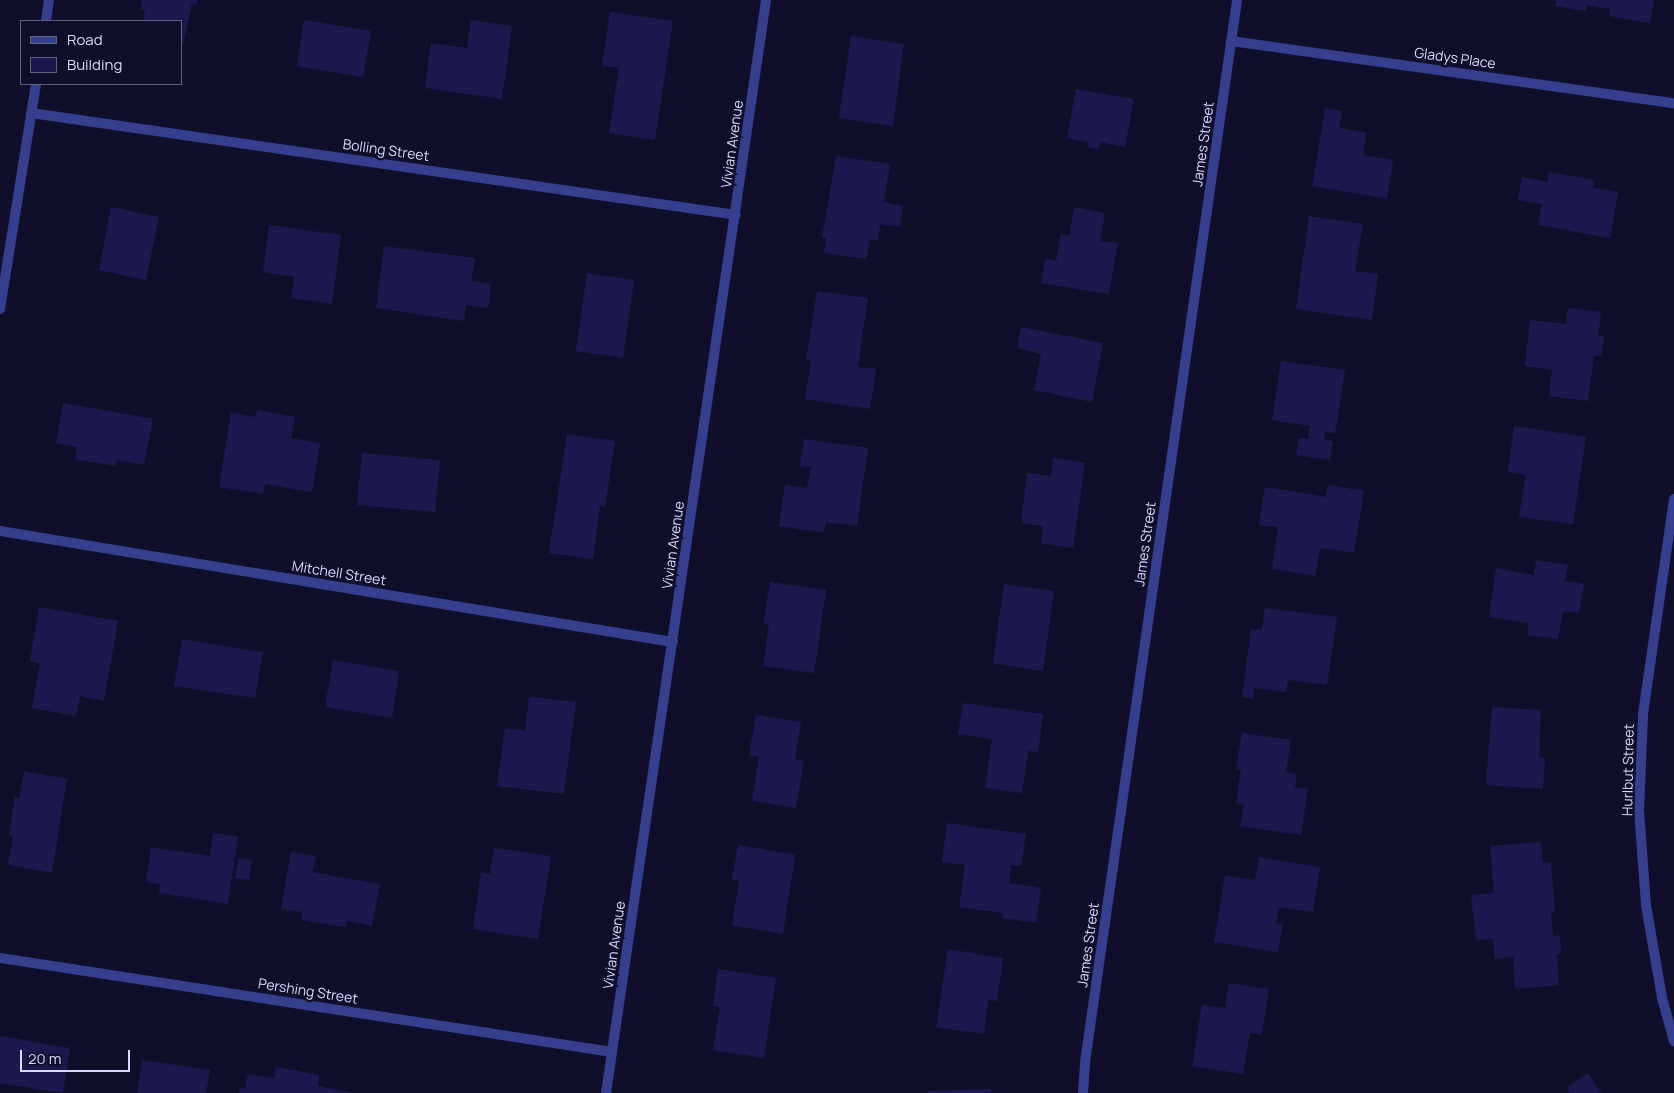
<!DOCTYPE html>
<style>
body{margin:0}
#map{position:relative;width:1674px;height:1093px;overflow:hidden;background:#100f2b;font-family:Manrope,sans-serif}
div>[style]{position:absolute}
.building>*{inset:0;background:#1d194e}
.minor>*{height:10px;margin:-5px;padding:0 5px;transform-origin:5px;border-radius:5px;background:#363e8e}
span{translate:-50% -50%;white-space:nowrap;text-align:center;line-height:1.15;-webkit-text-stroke:5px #100f2b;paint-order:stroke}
.street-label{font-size:14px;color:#d9daff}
.legend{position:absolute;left:20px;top:20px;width:162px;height:65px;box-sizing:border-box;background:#100f2b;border:1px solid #606080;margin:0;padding:6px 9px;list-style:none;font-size:15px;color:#d9daff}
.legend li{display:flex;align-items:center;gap:10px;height:25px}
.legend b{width:25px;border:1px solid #606080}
.scale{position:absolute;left:20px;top:1050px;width:110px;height:22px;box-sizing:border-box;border:2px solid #d9daff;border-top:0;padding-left:6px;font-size:15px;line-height:18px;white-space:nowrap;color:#d9daff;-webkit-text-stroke:4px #100f2b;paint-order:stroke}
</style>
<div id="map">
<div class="building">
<i style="clip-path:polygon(142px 0,197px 0,197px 4px,192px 3px,183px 45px,181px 45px,181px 21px,143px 21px,145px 11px,140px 10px)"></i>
<i style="clip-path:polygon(1556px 0,1654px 0,1650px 23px,1609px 16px,1610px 9px,1587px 5px,1586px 11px,1555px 6px)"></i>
<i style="clip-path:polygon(610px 12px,673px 21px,655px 140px,609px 133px,619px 68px,602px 66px)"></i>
<i style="clip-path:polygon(304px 20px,371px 31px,363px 77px,297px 66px)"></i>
<i style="clip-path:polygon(471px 20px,512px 26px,502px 99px,425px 88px,431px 43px,467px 48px)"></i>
<i style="clip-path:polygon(851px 36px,904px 44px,893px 126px,839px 118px)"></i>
<i style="clip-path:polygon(1076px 89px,1134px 99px,1125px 147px,1100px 142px,1099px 149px,1088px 147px,1089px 142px,1067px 138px)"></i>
<i style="clip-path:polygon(1325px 108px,1342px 111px,1339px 128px,1366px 133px,1363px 155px,1393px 160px,1387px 199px,1312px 186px)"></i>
<i style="clip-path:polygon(836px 156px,890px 164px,884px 202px,903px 206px,900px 227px,880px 224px,878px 241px,870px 239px,866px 259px,824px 253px,826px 238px,822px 237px)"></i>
<i style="clip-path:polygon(1549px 172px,1594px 180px,1593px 188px,1618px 192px,1610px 238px,1538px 225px,1542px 204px,1518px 200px,1522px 177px,1547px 182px)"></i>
<i style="clip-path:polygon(111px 207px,159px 217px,146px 280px,99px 270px)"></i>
<i style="clip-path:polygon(1074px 207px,1105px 213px,1100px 241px,1118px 243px,1109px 294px,1041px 283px,1045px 259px,1056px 261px,1061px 234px,1069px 236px)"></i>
<i style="clip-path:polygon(1309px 216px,1363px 224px,1355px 271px,1378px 274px,1372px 320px,1296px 309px)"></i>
<i style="clip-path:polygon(269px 225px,341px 235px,332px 304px,291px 298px,294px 277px,263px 272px)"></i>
<i style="clip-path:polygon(384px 246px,475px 258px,471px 281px,491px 284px,488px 308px,466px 305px,464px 321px,376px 308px)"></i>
<i style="clip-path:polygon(587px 273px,634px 280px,623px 358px,576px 351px)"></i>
<i style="clip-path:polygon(817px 291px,868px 298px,858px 367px,876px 369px,870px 409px,805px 399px,811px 360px,806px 359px)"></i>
<i style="clip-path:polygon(1568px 308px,1601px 312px,1598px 336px,1604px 336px,1601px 356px,1594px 355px,1588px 401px,1549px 396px,1552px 370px,1525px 366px,1530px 320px,1566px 324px)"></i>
<i style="clip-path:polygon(1021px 327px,1103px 343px,1092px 402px,1034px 390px,1041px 354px,1017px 348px)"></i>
<i style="clip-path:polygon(1281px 361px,1345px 370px,1335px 433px,1325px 432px,1324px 440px,1333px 441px,1330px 460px,1296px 455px,1299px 438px,1308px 439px,1310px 426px,1272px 420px)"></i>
<i style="clip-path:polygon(63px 403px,153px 419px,144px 465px,117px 460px,116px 466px,75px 459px,77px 447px,56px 443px)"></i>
<i style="clip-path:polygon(257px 410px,295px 417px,291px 438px,320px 443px,312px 492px,265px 484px,263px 494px,219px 487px,231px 413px,256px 417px)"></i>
<i style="clip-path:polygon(1514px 426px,1586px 437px,1573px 524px,1519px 517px,1526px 475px,1508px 472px)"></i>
<i style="clip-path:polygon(567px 434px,615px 441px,605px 507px,600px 506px,593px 559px,549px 553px)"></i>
<i style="clip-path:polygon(804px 439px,868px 448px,857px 526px,826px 522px,824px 533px,779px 526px,785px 485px,807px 488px,811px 467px,800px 466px)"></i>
<i style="clip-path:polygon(362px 453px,440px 460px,435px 512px,357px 505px)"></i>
<i style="clip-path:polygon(1053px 458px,1085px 463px,1073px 548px,1041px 543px,1043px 526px,1021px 523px,1027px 473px,1051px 476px)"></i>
<i style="clip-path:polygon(1328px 485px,1364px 491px,1354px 553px,1320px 548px,1315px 576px,1272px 569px,1278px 527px,1259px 525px,1265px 487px,1326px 497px)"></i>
<i style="clip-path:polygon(1536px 560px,1568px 565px,1565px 581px,1584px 584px,1579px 613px,1563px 611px,1558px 639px,1527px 635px,1529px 623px,1489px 617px,1496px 568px,1534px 575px)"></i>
<i style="clip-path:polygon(770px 582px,826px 590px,814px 673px,763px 666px,769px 624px,763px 624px)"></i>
<i style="clip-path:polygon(1004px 584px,1054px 591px,1043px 671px,993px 663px)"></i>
<i style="clip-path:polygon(39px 607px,118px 621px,104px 701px,80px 696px,76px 716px,32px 708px,40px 663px,30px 661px)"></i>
<i style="clip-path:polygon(1265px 608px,1337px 617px,1327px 685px,1288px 680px,1286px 692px,1254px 688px,1253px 699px,1242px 697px,1251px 629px,1262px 630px)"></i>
<i style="clip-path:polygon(182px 639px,263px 652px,255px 698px,174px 686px)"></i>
<i style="clip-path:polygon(333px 660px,399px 671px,392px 718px,325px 707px)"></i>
<i style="clip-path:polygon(529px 697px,576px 702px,564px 794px,497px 786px,505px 728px,525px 731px)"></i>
<i style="clip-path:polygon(963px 703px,1043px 714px,1038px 752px,1028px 751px,1022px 793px,985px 788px,992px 739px,958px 734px)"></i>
<i style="clip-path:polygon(1492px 707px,1541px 710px,1539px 757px,1545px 758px,1543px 789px,1486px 785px)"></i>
<i style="clip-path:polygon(756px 715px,801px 722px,795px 759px,804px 761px,796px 808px,752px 801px,759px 757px,749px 755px)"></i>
<i style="clip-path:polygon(1242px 733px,1291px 740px,1286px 772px,1297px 774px,1295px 787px,1308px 789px,1301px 835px,1240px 826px,1244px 804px,1236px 803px,1241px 769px,1236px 769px)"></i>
<i style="clip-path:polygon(24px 771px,67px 779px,52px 873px,8px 865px,13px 837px,9px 835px,15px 797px,19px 798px)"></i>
<i style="clip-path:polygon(947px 823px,1026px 834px,1021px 866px,1011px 865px,1009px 883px,1041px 888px,1036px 923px,1002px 918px,1003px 913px,959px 907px,965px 865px,942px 862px)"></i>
<i style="clip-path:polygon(213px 833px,238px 837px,228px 904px,159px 893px,160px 884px,146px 882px,151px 847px,210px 856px)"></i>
<i style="clip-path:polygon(1541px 842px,1543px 862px,1551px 862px,1555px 912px,1551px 912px,1553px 936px,1560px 935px,1561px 954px,1557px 955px,1559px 985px,1515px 989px,1513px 957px,1495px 959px,1493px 939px,1476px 940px,1471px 895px,1494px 893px,1490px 846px)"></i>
<i style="clip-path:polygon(738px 845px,795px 855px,783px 934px,732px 925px,739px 881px,732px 880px)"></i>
<i style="clip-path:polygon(494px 848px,551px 856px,538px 939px,473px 929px,481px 872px,490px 874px)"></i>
<i style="clip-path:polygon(291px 852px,316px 856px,312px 872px,380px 884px,372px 926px,347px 921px,345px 927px,302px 920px,302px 912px,281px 909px)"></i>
<i style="clip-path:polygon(1259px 857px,1320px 867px,1313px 912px,1279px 907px,1276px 923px,1283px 924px,1278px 952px,1214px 942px,1225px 875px,1255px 880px)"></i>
<i style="clip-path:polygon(238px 858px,252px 860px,249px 880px,235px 878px)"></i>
<i style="clip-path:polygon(948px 949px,1003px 958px,997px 1001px,988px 1000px,984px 1034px,936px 1027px)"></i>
<i style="clip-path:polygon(718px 969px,776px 978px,764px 1058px,713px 1050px,720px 1007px,713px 1006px)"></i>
<i style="clip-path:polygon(1229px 983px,1269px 989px,1262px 1035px,1250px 1033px,1243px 1074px,1192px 1066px,1202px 1005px,1225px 1008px)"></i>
<i style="clip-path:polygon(0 1036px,70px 1048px,63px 1093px,0 1083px)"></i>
<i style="clip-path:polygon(142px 1060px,210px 1070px,206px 1093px,137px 1093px)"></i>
<i style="clip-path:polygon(276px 1067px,319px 1075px,318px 1086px,352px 1093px,239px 1093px,240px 1088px,245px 1089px,248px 1074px,274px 1078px)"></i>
<i style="clip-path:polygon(1588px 1073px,1601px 1093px,1570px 1093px,1567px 1088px)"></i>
<i style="clip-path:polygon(991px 1089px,991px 1093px,928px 1093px,928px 1091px)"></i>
</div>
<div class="minor">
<i style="left:46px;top:21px;width:21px;rotate:-82deg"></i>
<i style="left:1231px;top:41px;width:447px;rotate:8deg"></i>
<i style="left:31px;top:113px;width:712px;rotate:8.23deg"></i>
<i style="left:0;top:309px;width:228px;rotate:-80.9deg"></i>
<i style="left:1674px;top:499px;width:218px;rotate:98.2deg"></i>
<i style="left:1643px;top:715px;width:95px;rotate:92.4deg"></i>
<i style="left:1639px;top:810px;width:95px;rotate:85.8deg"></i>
<i style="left:1646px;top:905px;width:94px;rotate:80.2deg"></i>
<i style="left:1662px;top:998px;width:45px;rotate:74.4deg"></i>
<i style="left:0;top:531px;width:682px;rotate:9.37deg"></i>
<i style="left:0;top:958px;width:619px;rotate:8.73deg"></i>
<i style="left:606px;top:1093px;width:1105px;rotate:-81.67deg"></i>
<i style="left:1083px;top:1093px;width:31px;rotate:-86deg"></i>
<i style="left:1085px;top:1062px;width:1073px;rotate:-81.85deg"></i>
</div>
<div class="street-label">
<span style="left:1455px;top:58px;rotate:8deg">Gladys Place</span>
<span style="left:732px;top:144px;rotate:-82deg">Vivian Avenue</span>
<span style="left:1203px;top:144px;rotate:-82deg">James Street</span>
<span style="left:386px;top:150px;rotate:8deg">Bolling Street</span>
<span style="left:1145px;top:544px;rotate:-82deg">James Street</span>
<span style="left:673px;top:545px;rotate:-82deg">Vivian Avenue</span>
<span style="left:339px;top:573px;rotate:9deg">Mitchell Street</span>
<span style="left:1628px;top:770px;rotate:-89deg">Hurlbut Street</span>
<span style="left:614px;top:945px;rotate:-82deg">Vivian Avenue</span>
<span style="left:1088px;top:945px;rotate:-82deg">James Street</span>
<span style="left:308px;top:991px;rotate:9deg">Pershing Street</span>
</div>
<ul class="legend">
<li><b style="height:6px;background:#363e8e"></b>Road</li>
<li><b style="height:14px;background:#1d194e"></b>Building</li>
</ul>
<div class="scale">20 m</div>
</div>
